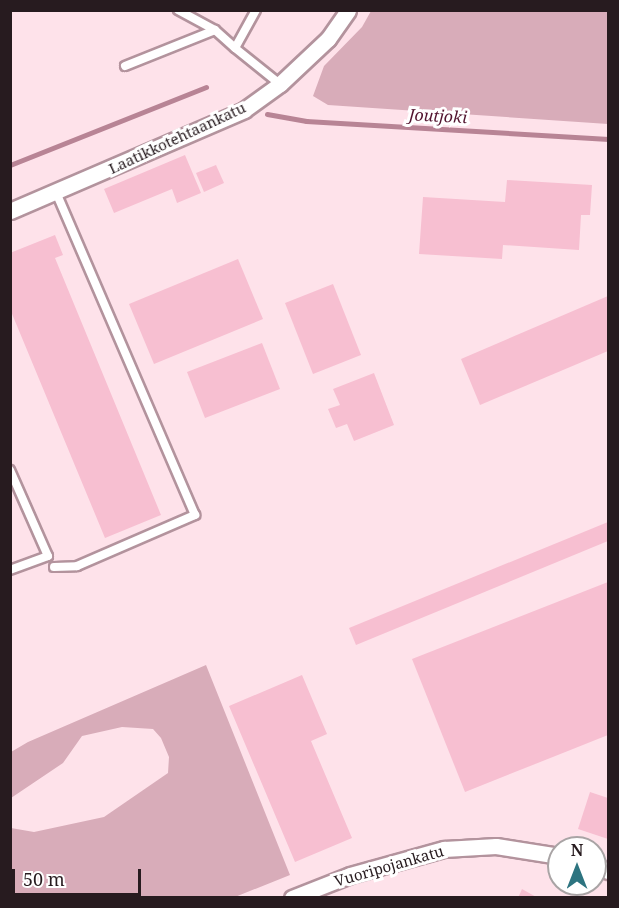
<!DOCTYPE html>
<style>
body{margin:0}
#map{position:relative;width:619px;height:908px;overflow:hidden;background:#fee2ea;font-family:"Noto Serif",serif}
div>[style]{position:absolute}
.green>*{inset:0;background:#d8acb9}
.stream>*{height:5px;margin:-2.5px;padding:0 2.5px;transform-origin:2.5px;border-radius:2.5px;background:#b88495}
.building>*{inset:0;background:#f7bfd1}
.roads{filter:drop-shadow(2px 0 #b3939d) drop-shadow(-2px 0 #b3939d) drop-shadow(0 2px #b3939d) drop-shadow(0 -2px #b3939d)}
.service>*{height:8px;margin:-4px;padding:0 4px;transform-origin:4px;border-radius:4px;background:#fff}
.minor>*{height:15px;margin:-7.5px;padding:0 7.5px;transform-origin:7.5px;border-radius:7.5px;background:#fff}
span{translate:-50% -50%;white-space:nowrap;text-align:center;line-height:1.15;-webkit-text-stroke:6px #fff;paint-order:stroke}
.street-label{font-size:15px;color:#271b1f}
.water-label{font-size:16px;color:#52132e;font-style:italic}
.frame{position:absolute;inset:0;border:12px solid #271b1f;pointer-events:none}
.north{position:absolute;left:547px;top:836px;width:60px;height:60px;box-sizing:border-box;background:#fff;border:2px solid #a9a4a5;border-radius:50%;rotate:0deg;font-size:16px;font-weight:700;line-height:24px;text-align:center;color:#271b1f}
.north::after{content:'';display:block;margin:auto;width:21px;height:27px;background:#2d7480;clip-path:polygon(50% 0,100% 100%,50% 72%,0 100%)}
.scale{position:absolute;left:12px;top:869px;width:129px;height:27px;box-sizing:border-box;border:3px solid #271b1f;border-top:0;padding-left:8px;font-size:18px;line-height:21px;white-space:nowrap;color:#271b1f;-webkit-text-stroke:4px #fff;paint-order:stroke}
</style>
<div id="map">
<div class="green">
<i style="clip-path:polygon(371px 11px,608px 11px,608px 124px,328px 105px,313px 96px,324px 66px,362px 27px)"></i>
<i style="clip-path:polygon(206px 665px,290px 875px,235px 897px,11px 897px,11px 828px,34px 832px,104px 817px,168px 773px,169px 757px,161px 738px,153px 729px,122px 727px,82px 736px,63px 763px,11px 798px,11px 752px,28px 742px)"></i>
</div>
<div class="stream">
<i style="left:267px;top:114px;width:40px;rotate:10deg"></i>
<i style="left:306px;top:121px;width:303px;rotate:3.4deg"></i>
<i style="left:10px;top:165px;width:211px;rotate:-21.7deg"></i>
</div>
<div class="building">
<i style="clip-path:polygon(185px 155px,201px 193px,177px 203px,172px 189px,114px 213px,104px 189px)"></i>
<i style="clip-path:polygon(216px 165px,224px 183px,204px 192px,196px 173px)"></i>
<i style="clip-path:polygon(507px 180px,592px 185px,590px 215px,581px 215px,579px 250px,503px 245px,502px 259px,419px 254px,423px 197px,505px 202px)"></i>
<i style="clip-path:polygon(55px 235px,63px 255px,55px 258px,161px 515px,105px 538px,10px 309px,10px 253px)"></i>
<i style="clip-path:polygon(238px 259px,263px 319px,154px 364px,129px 304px)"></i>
<i style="clip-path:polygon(333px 284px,361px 355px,313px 374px,285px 303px)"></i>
<i style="clip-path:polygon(608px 296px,608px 351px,480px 405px,461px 359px)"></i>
<i style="clip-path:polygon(262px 343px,280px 389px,205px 418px,187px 372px)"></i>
<i style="clip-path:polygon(374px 373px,394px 425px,354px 441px,347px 424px,336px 428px,328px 409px,340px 405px,333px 389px)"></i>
<i style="clip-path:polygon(608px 522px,608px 541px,356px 645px,349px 628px)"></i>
<i style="clip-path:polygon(608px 582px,608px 735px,465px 792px,412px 659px)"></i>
<i style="clip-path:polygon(302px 675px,327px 734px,311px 741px,352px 838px,295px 862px,229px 706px)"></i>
<i style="clip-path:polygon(590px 792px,608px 798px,608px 839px,578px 829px)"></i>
<i style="clip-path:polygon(522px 889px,538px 898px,518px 898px)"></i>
</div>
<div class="roads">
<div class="service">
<i style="left:178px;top:10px;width:42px;rotate:28.4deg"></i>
<i style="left:215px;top:30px;width:27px;rotate:42deg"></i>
<i style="left:256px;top:10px;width:43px;rotate:118.9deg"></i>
<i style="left:235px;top:48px;width:58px;rotate:38.7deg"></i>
<i style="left:125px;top:66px;width:97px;rotate:-21.8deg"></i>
<i style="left:10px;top:470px;width:94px;rotate:66.2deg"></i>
<i style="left:48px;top:556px;width:40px;rotate:159.8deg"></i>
<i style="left:54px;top:567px;width:23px;rotate:-2deg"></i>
<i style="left:77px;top:566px;width:129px;rotate:-23.4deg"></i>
<i style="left:195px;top:515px;width:351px;rotate:-113.3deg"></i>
</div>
<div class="minor">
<i style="left:10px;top:211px;width:255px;rotate:-23.3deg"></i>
<i style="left:244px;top:110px;width:44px;rotate:-35.8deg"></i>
<i style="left:280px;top:84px;width:66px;rotate:-43.2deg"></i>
<i style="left:328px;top:39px;width:35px;rotate:-55deg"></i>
<i style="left:595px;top:866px;width:14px;rotate:21deg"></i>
<i style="left:292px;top:898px;width:62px;rotate:-21.6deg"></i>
<i style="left:350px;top:875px;width:98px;rotate:-15.5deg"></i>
<i style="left:444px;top:849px;width:52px;rotate:-3.3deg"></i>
<i style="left:496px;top:846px;width:64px;rotate:9deg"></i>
</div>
</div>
<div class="street-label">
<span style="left:177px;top:138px;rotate:-25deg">Laatikkotehtaankatu</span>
<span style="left:389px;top:866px;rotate:-16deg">Vuoripojankatu</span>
</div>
<div class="water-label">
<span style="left:438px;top:116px;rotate:3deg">Joutjoki</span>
</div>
<div class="frame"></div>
<div class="north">N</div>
<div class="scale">50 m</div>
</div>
